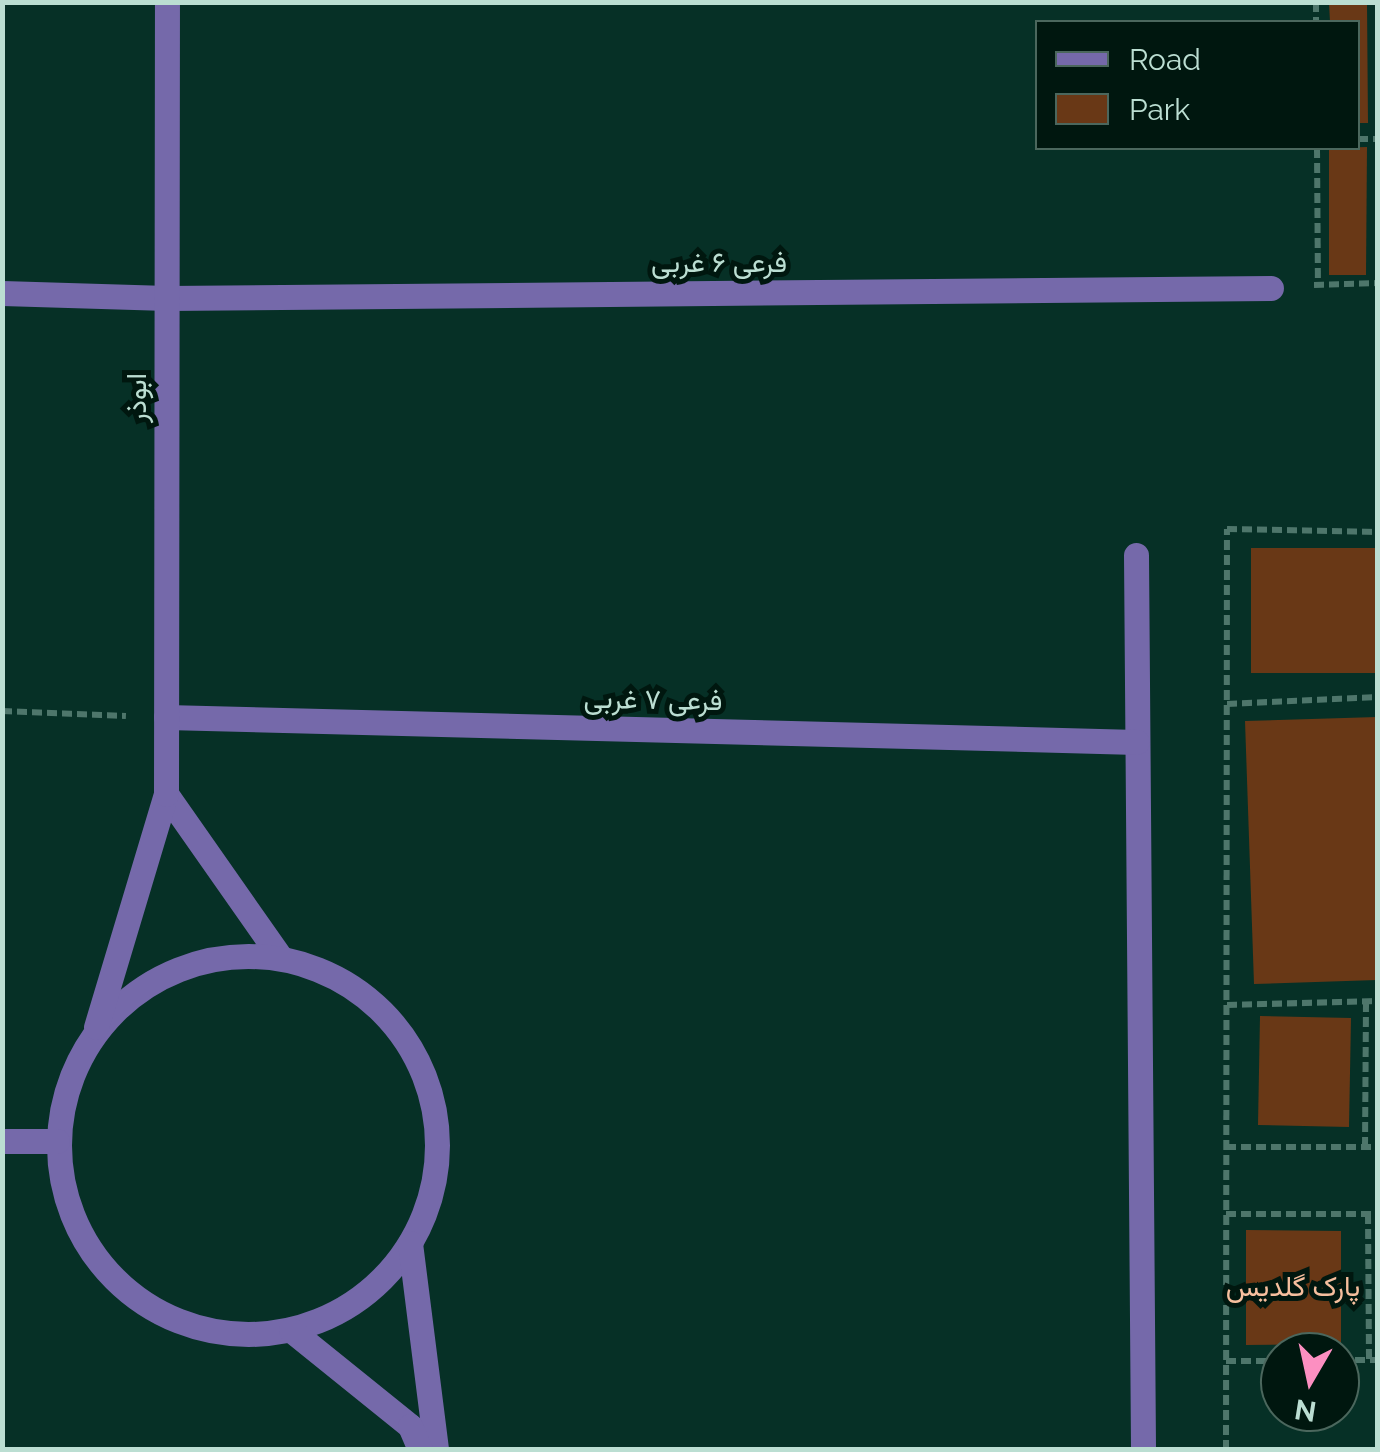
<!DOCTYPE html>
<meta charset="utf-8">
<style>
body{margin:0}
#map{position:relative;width:1380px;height:1452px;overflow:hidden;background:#063026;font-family:Raleway,Vazirmatn,sans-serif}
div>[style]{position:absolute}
.green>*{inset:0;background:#693816}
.path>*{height:6px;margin-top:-3px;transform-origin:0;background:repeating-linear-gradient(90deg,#4e766b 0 10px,transparent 0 15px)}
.minor>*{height:25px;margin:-12.5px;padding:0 12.5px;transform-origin:12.5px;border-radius:12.5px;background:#7569aa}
.minor>.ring{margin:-12.5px;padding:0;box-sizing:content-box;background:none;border:25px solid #7569aa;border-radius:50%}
span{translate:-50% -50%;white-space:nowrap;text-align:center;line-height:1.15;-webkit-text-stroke:10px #00170f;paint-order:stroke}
.street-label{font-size:28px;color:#bbded2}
.park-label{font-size:28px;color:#f6bf9e}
.frame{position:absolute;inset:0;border:5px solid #bbded2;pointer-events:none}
.legend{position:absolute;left:1035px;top:20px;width:325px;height:130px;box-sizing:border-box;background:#00170f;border:2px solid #4b675d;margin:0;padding:12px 18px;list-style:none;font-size:30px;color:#bbded2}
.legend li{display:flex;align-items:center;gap:20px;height:50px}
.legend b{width:50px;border:2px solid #4b675d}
.north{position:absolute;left:1260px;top:1332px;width:100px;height:100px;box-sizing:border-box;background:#00170f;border:2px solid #4b675d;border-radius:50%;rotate:189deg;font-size:28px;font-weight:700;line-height:40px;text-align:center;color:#bbded2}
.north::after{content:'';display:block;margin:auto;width:35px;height:45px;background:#fc8fc1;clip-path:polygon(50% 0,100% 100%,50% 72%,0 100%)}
</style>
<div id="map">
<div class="green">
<i style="clip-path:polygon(1329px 3px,1367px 3px,1368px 123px,1358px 123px,1358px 22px,1330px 22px)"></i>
<i style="clip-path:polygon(1367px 147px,1366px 275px,1329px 275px,1329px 148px)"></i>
<i style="clip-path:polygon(1251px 548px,1377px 548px,1377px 673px,1251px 673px)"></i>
<i style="clip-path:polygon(1377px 717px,1377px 980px,1254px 984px,1245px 721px)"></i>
<i style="clip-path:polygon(1260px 1016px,1351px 1018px,1349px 1127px,1258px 1125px)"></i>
<i style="clip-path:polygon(1246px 1230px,1341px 1231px,1341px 1344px,1246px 1345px)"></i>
</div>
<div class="path">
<i style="left:1316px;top:2px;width:20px;rotate:90deg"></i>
<i style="left:1358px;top:139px;width:20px"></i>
<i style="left:1317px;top:148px;width:137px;rotate:89.6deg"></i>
<i style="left:1314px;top:285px;width:64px;rotate:-1.8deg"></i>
<i style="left:1227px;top:704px;width:151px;rotate:-2.7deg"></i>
<i style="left:2px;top:711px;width:124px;rotate:2.3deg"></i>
<i style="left:1227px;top:1005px;width:151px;rotate:-1.5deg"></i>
<i style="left:1226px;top:1147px;width:152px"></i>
<i style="left:1365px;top:1147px;width:146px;rotate:-89.6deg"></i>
<i style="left:1226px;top:1214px;width:152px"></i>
<i style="left:1368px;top:1214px;width:146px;rotate:89.6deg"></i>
<i style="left:1340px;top:1360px;width:38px"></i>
<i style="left:1226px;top:1361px;width:54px"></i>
<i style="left:1226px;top:1450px;width:921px;rotate:-89.94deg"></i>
<i style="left:1227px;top:529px;width:151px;rotate:1.1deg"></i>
</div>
<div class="minor">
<i style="left:2px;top:293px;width:165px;rotate:1.7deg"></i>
<i style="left:167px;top:298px;width:1104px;rotate:-0.52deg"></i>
<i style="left:1136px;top:555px;width:895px;rotate:89.55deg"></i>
<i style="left:166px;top:717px;width:971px;rotate:1.47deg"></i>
<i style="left:166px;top:794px;width:199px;rotate:55deg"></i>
<i class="ring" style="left:59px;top:956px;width:353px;height:353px"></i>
<i style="left:96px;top:1027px;width:243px;rotate:-73.3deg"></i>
<i style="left:166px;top:794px;width:792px;rotate:-89.93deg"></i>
<i style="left:2px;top:1141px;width:55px"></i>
<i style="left:410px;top:1243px;width:209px;rotate:82.8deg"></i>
<i style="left:291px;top:1330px;width:153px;rotate:38.9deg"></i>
<i style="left:410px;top:1426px;width:26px;rotate:67deg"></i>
</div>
<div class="street-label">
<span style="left:719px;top:263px">فرعی ۶ غربی</span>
<span style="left:137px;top:398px;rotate:-90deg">ابوذر</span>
<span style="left:653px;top:700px;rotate:1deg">فرعی ۷ غربی</span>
</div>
<div class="park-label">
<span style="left:1293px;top:1287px">پارک گلدیس</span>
</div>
<div class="frame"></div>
<ul class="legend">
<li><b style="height:12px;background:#7569aa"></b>Road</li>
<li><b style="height:28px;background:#693816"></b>Park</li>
</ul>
<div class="north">N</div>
</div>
